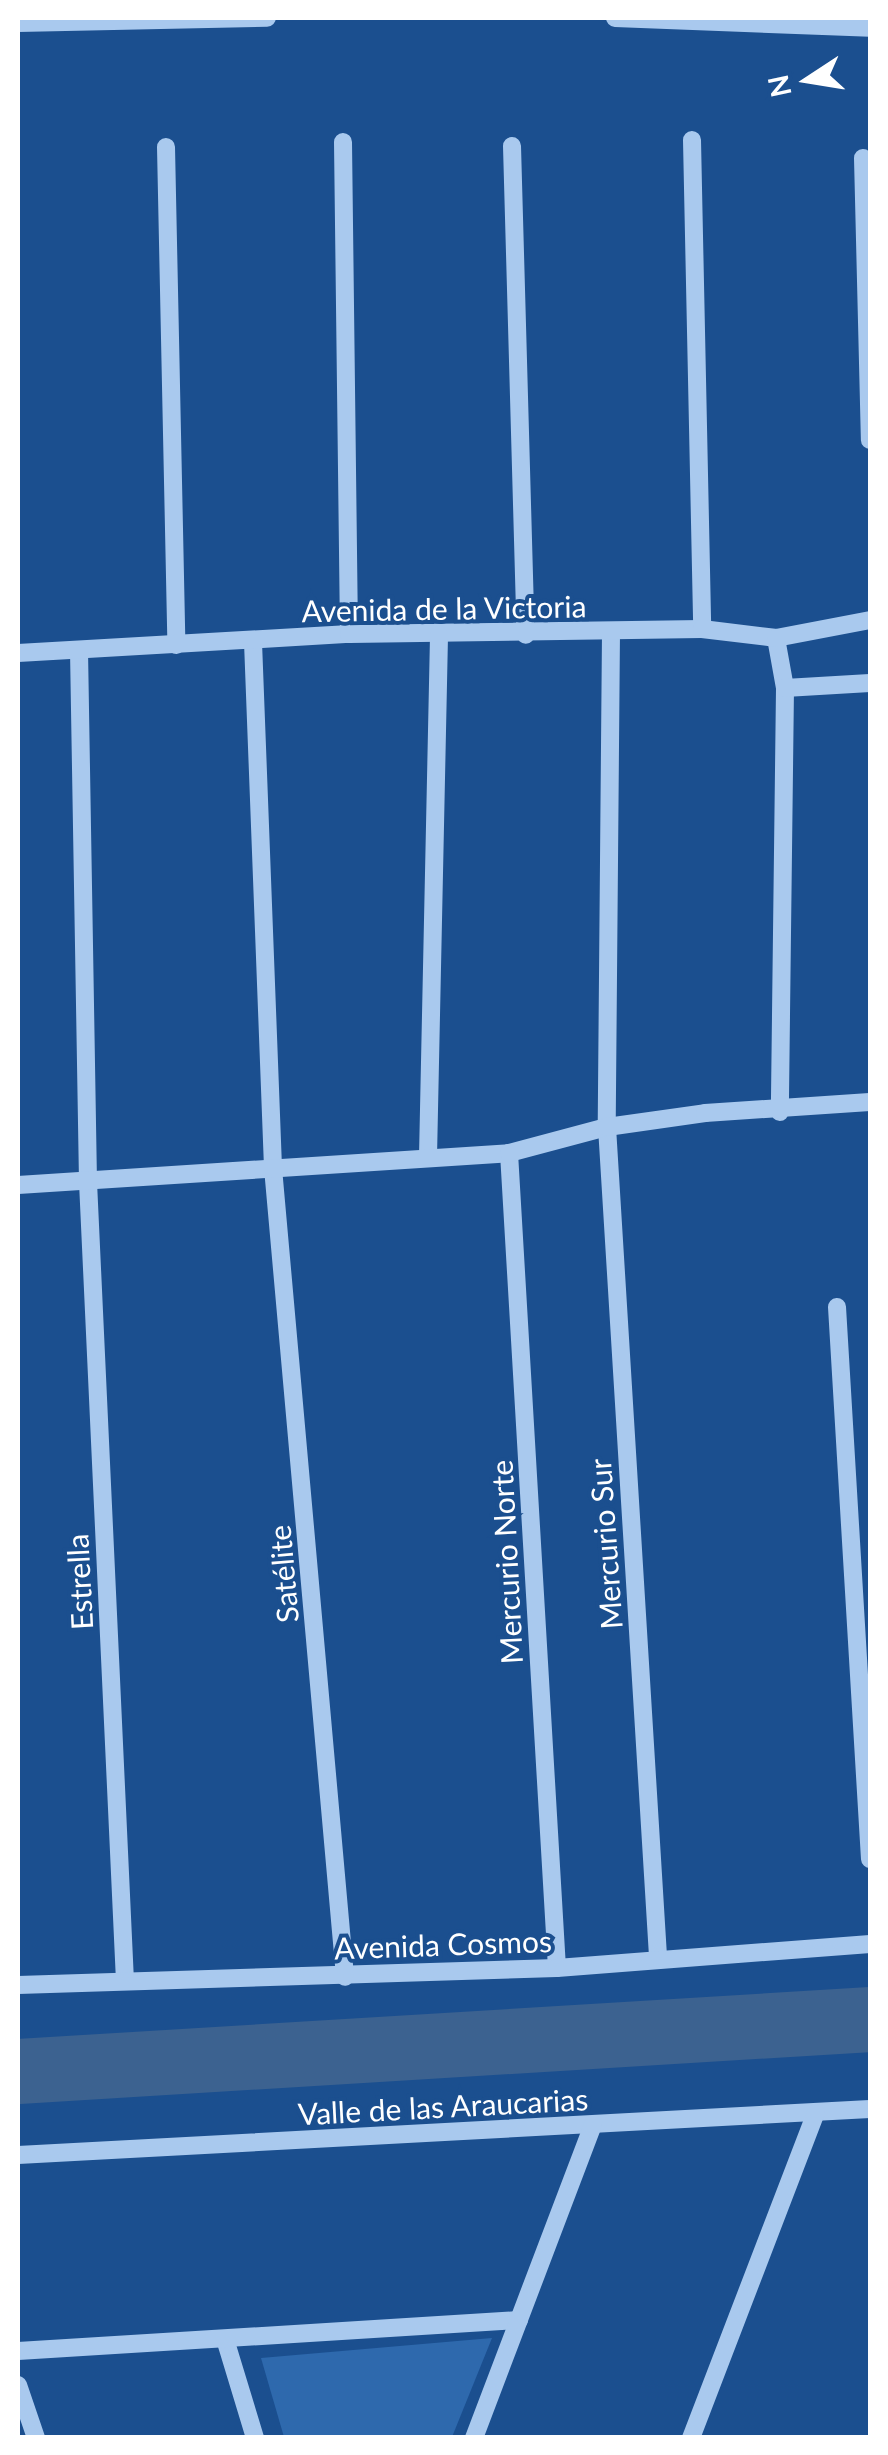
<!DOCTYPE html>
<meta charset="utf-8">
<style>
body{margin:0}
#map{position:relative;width:888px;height:2455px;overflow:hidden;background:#1b4f8f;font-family:Lato,sans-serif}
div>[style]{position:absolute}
.green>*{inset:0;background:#2e69ad}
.river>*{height:65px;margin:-32.5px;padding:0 32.5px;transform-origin:32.5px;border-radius:32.5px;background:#3c6290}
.minor>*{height:18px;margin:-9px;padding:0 9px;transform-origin:9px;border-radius:9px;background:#a9c9ee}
span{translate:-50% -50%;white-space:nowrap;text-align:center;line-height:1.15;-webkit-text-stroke:8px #1b4f8f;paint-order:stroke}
.street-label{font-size:30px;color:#fff}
.frame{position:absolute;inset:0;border:20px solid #fff;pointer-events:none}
.north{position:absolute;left:758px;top:30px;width:100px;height:100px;-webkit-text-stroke:8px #1b4f8f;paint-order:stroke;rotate:258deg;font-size:28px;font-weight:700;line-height:40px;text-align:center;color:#fff}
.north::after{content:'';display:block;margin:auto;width:35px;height:45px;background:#fff;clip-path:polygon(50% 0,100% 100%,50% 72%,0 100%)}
</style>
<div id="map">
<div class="green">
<i style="clip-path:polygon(492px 2338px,452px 2437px,284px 2437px,261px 2358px)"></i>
</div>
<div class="river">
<i style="left:18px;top:2071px;width:854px;rotate:-3.49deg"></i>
</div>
<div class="minor">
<i style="left:615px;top:18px;width:255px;rotate:2.2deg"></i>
<i style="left:18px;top:23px;width:249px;rotate:-1.2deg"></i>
<i style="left:692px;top:140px;width:489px;rotate:88.8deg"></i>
<i style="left:343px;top:142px;width:492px;rotate:89.3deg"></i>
<i style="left:512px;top:146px;width:489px;rotate:88.4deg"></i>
<i style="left:166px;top:147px;width:498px;rotate:88.8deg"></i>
<i style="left:863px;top:158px;width:282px;rotate:88.6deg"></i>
<i style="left:611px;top:632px;width:495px;rotate:90.5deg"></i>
<i style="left:607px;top:1127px;width:832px;rotate:86.48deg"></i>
<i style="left:776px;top:638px;width:51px;rotate:79.8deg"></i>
<i style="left:785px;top:688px;width:424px;rotate:90.7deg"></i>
<i style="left:253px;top:642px;width:526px;rotate:87.82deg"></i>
<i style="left:273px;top:1168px;width:812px;rotate:84.91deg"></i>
<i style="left:79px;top:650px;width:532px;rotate:89.03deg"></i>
<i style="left:88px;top:1182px;width:799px;rotate:87.35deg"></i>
<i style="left:18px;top:653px;width:332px;rotate:-3.3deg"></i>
<i style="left:349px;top:634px;width:353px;rotate:-0.8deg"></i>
<i style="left:702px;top:629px;width:75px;rotate:6.9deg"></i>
<i style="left:776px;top:638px;width:96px;rotate:-10.8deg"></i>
<i style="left:785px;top:688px;width:85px;rotate:-3.4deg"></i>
<i style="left:509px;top:1153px;width:816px;rotate:86.63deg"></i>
<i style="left:428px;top:1157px;width:522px;rotate:-88.79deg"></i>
<i style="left:18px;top:1185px;width:492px;rotate:-3.7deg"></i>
<i style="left:509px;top:1153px;width:101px;rotate:-14.9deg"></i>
<i style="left:607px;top:1127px;width:99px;rotate:-8.1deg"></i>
<i style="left:705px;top:1113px;width:165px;rotate:-3.8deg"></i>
<i style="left:837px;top:1307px;width:553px;rotate:86.58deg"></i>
<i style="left:18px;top:1985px;width:539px;rotate:-1.81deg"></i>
<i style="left:557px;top:1968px;width:314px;rotate:-4.4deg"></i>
<i style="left:18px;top:2155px;width:853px;rotate:-3.09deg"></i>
<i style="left:225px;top:2339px;width:103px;rotate:73.1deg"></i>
<i style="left:18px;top:2351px;width:502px;rotate:-3.54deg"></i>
<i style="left:18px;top:2385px;width:56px;rotate:71.2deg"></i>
<i style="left:474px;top:2438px;width:335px;rotate:-69.2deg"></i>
<i style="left:691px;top:2438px;width:348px;rotate:-69deg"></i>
</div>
<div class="street-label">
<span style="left:444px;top:608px;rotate:-1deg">Avenida de la Victoria</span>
<span style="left:605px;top:1544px;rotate:-94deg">Mercurio Sur</span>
<span style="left:506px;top:1562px;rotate:-93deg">Mercurio Norte</span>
<span style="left:283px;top:1574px;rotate:-95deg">Satélite</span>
<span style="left:79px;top:1582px;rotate:-93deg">Estrella</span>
<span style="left:443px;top:1944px;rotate:-2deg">Avenida Cosmos</span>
<span style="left:443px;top:2106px;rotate:-3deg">Valle de las Araucarias</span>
</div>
<div class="frame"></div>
<div class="north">N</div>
</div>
